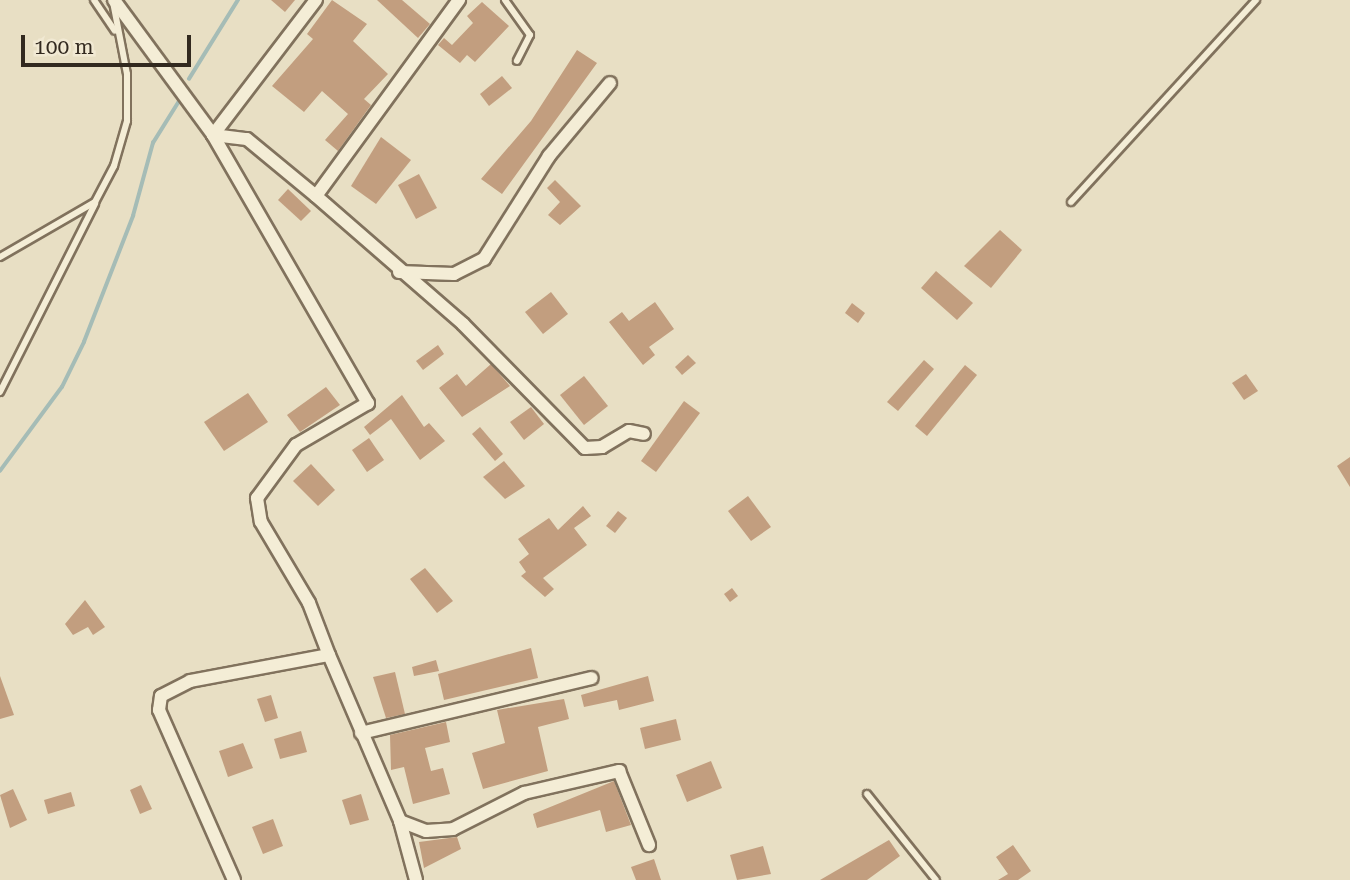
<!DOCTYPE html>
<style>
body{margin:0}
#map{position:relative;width:1350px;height:880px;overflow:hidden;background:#e8dfc4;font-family:"Roboto Serif",serif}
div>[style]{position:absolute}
.stream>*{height:3.5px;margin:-1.75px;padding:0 1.75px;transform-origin:1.75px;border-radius:1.75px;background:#a5bcb6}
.building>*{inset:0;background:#c29e7f}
.roads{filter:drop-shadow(2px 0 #81725d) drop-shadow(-2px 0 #81725d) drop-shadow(0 2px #81725d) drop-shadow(0 -2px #81725d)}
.lane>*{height:6px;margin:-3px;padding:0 3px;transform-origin:3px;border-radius:3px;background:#f4edd6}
.street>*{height:12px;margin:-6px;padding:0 6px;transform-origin:6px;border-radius:6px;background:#f4edd6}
span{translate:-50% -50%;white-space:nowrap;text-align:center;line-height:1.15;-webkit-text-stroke:7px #f1e9d3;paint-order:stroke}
.scale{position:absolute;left:21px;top:35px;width:170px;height:32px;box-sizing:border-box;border:4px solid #32291f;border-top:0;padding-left:9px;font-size:21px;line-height:24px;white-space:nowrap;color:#32291f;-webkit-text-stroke:5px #f1e9d3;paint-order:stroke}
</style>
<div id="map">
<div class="stream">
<i style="left:189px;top:79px;width:93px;rotate:-58.2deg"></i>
<i style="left:0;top:471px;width:104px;rotate:-53.6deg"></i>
<i style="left:62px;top:387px;width:50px;rotate:-63.9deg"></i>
<i style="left:84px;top:342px;width:135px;rotate:-68.7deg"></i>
<i style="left:133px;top:216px;width:76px;rotate:-74.7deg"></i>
<i style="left:153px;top:143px;width:53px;rotate:-58.1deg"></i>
</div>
<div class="building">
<i style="clip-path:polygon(271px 0,295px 0,285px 12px)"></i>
<i style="clip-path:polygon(332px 0,367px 24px,353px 41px,388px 74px,364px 99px,371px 105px,338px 151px,325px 140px,348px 114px,322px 91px,304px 112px,272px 86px,313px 39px,307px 34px)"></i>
<i style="clip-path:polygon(377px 0,402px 0,430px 24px,418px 38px)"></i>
<i style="clip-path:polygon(482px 2px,509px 26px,475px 62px,467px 55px,460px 63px,438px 45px,444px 38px,452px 45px,473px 23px,467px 16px)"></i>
<i style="clip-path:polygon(577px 50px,597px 63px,502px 194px,481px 179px,531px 121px)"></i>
<i style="clip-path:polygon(502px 76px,512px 88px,489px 106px,480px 94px)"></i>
<i style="clip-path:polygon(381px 137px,411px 160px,376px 204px,351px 186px)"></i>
<i style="clip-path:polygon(419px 174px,437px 208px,416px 219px,398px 185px)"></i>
<i style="clip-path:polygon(555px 180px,581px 206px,560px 225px,548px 215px,560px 202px,547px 188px)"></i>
<i style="clip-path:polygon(288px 189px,311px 211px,301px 221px,278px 200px)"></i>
<i style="clip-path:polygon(1000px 230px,1022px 250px,991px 288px,964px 266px)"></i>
<i style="clip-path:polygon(936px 271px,973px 303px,957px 320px,921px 288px)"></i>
<i style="clip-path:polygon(551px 292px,568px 314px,543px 334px,525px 312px)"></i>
<i style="clip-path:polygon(655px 302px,674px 329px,649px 347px,655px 355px,643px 365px,609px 322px,622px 312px,629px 321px)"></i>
<i style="clip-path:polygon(852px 303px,865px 313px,858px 323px,845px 313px)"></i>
<i style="clip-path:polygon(438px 345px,444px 354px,423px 370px,416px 361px)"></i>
<i style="clip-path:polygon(688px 355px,696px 363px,682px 375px,675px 367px)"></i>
<i style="clip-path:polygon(924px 360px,934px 369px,898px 411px,887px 402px)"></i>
<i style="clip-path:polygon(491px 364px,510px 386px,462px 417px,439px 388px,457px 374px,466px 386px)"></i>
<i style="clip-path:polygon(965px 365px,977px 375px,927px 436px,915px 426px)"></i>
<i style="clip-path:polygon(1246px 374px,1258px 391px,1244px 400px,1232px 383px)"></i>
<i style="clip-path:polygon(584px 376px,608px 406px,584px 425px,560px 395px)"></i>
<i style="clip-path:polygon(326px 387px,340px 405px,300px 432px,287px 415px)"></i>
<i style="clip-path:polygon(248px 393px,268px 422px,224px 451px,204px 422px)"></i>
<i style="clip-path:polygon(402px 395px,424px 427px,429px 423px,445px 441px,420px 460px,391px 419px,370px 435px,364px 427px)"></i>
<i style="clip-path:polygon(684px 401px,700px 413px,656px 472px,641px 461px)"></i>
<i style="clip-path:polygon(531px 407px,544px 424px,524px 440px,510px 422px)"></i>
<i style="clip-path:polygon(480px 427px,503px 454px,495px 461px,472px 434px)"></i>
<i style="clip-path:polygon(369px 438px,384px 460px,367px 472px,352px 450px)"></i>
<i style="clip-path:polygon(1350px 457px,1350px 487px,1337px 466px)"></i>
<i style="clip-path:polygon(504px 461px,525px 486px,505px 499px,483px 477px)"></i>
<i style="clip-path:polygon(311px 464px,335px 490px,318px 506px,293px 481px)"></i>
<i style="clip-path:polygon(748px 496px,771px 527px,751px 541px,728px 511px)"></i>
<i style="clip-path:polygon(583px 506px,591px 516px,574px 528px,587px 545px,543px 578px,554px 589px,545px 597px,521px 576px,526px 572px,519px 562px,529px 554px,518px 539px,549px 518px,558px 530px)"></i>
<i style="clip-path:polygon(618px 511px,627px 518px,615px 533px,606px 526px)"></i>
<i style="clip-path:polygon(425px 568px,453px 601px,437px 613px,410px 579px)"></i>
<i style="clip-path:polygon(732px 588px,738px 596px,730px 602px,724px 594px)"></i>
<i style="clip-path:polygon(85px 600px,105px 627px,93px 635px,88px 627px,73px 635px,65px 624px)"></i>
<i style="clip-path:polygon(531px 648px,538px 678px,444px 700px,438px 674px)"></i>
<i style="clip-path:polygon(436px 660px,439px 671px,414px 676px,412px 667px)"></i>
<i style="clip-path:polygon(395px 672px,405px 714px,386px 718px,373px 677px)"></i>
<i style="clip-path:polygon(0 676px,14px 715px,0 719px)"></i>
<i style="clip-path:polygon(648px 676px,654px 701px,619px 710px,617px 700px,584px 707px,581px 695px)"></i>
<i style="clip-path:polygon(271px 695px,278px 718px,265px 722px,257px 699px)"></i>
<i style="clip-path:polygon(564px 699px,569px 719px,538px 727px,548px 771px,483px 789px,472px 753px,505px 743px,497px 710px)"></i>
<i style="clip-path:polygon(676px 719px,681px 740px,645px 749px,640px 728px)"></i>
<i style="clip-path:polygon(446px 722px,450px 742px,425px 748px,431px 771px,443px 768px,450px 794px,413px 804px,404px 767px,391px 770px,390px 735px)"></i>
<i style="clip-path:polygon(301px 731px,307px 752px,280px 759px,274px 739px)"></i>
<i style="clip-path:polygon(243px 743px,253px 768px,228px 777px,219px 751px)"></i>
<i style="clip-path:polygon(711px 761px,722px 788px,687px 802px,676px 775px)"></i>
<i style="clip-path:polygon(614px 781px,631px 825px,606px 832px,600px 810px,537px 828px,533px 814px)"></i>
<i style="clip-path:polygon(141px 785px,152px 809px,140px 814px,130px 790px)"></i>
<i style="clip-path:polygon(13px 789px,27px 820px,10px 828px,0 795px)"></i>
<i style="clip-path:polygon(71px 792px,75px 806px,48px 814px,44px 800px)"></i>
<i style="clip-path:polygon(361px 794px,369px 820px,350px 825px,342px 800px)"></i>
<i style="clip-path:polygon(273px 819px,283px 846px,263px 854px,252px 827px)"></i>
<i style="clip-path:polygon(457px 837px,461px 849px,424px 868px,419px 842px)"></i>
<i style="clip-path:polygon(889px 840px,900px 856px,867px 880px,820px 880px)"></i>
<i style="clip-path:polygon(1013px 845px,1031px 871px,1018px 880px,998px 880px,1008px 874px,996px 857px)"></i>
<i style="clip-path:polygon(763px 846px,771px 874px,737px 880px,730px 855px)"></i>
<i style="clip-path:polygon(654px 859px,661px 880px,636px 880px,631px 867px)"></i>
</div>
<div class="roads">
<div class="lane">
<i style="left:94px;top:0;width:37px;rotate:56deg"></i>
<i style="left:505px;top:0;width:43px;rotate:54.5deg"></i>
<i style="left:530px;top:35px;width:29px;rotate:117deg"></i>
<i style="left:1071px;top:202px;width:274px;rotate:-47.5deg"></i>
<i style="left:0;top:257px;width:110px;rotate:-30.1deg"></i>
<i style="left:95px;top:202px;width:41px;rotate:-62.2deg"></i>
<i style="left:114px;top:166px;width:47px;rotate:-73.9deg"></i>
<i style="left:127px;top:121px;width:47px;rotate:-90deg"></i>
<i style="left:127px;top:74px;width:73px;rotate:-101deg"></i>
<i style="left:0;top:392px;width:211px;rotate:-63.2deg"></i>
<i style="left:867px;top:794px;width:110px;rotate:51.3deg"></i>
</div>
<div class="street">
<i style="left:114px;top:0;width:167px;rotate:53.7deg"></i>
<i style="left:213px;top:135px;width:310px;rotate:60deg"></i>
<i style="left:368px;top:403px;width:83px;rotate:149.7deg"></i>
<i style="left:296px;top:445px;width:66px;rotate:126.3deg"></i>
<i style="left:257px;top:498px;width:24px;rotate:81deg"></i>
<i style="left:261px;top:522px;width:94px;rotate:59.3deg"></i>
<i style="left:309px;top:603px;width:56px;rotate:69deg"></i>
<i style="left:213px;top:135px;width:34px;rotate:7deg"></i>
<i style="left:247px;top:139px;width:89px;rotate:39.6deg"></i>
<i style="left:316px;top:196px;width:195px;rotate:41deg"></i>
<i style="left:463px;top:324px;width:174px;rotate:45.5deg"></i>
<i style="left:585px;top:448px;width:17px;rotate:-3deg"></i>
<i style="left:602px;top:447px;width:31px;rotate:-31deg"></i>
<i style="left:629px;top:431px;width:15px;rotate:11deg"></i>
<i style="left:213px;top:135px;width:170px;rotate:-52.7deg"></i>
<i style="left:316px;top:196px;width:243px;rotate:-53.9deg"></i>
<i style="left:399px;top:272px;width:55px;rotate:2.1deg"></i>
<i style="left:454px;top:274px;width:34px;rotate:-27deg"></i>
<i style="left:484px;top:259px;width:122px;rotate:-57.7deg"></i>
<i style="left:549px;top:156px;width:95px;rotate:-50.1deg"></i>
<i style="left:361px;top:733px;width:237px;rotate:-13.4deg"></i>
<i style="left:400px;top:821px;width:28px;rotate:21deg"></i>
<i style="left:426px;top:831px;width:27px;rotate:-4deg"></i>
<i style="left:453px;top:829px;width:80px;rotate:-26.9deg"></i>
<i style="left:524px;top:793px;width:98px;rotate:-13deg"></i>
<i style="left:619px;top:771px;width:80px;rotate:67.9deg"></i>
<i style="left:234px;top:880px;width:186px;rotate:-113.8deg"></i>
<i style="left:159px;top:710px;width:14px;rotate:-82deg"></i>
<i style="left:161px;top:696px;width:33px;rotate:-27deg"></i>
<i style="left:190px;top:681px;width:141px;rotate:-10.6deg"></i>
<i style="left:329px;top:655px;width:181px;rotate:66.8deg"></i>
<i style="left:400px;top:821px;width:61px;rotate:74.8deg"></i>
</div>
</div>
<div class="scale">100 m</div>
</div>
